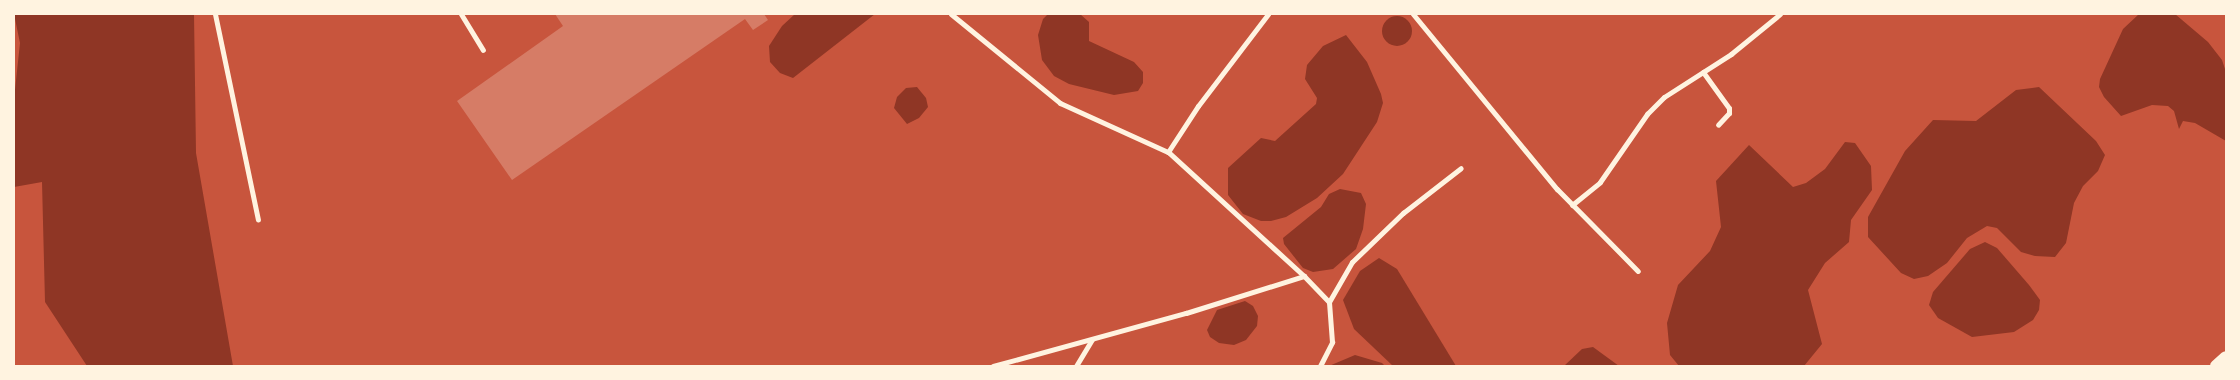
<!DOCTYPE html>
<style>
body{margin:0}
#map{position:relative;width:2240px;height:380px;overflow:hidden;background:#c8553d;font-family:"IBM Plex Sans",sans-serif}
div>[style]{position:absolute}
.water>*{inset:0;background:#8f3625}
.round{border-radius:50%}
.building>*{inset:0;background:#d67c66}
.minor>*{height:5px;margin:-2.5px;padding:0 2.5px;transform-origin:2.5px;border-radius:2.5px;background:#fff3e0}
.trunk>*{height:12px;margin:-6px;padding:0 6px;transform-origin:6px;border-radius:6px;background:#fff3e0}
span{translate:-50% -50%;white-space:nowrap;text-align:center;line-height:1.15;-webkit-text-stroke:4px #fff3e0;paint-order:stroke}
.frame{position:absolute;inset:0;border:15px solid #fff3e0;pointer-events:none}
</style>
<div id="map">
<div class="water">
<i style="clip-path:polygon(14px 14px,194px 14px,196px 153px,233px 366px,87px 366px,45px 302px,42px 182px,14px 187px,14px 99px,20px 43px)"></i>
<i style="clip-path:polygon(795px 14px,875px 14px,793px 78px,780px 73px,770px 62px,769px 46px,782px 26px)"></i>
<i style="clip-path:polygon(1048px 14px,1080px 14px,1089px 22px,1089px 41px,1134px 62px,1143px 72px,1143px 83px,1138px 91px,1114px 95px,1069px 84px,1054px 76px,1042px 60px,1038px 35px,1043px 19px)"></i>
<i style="clip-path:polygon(2139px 14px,2175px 14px,2208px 42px,2222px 60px,2226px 72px,2226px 141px,2195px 123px,2183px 121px,2179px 129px,2174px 111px,2168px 106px,2152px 105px,2121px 116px,2104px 97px,2099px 87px,2100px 79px,2123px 29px)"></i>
<i class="round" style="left:1382px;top:16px;width:30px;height:30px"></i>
<i style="clip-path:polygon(1346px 35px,1367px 62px,1381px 94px,1383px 103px,1377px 122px,1343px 174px,1317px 198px,1286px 217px,1271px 221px,1261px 221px,1243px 214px,1228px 195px,1228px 168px,1261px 138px,1275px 141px,1316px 104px,1317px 98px,1305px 79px,1307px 65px,1323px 46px)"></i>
<i style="clip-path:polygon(917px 87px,926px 98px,928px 107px,919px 118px,907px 124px,894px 108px,897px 97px,906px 88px)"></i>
<i style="clip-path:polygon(2039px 87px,2096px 141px,2105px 155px,2098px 171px,2083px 186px,2074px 203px,2066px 243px,2055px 257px,2035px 256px,2021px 252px,1997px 228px,1987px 226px,1967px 238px,1947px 263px,1928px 276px,1914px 279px,1901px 273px,1868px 237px,1868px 217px,1905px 151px,1933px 120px,1976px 121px,2016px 90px)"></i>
<i style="clip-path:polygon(1845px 142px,1855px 143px,1871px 166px,1872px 190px,1851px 220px,1849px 242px,1825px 263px,1808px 290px,1822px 344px,1804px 366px,1679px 366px,1670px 355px,1667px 323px,1678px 285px,1710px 251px,1721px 227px,1716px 181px,1749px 145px,1793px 187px,1806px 183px,1825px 169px)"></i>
<i style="clip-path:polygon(1340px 189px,1361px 193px,1366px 204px,1363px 229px,1356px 249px,1333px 269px,1313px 272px,1303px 268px,1284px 244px,1283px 238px,1321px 207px,1329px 194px)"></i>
<i style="clip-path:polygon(1985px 242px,1997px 248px,2029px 285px,2040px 300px,2039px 310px,2033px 320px,2014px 332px,1972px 337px,1938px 318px,1929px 305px,1933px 292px,1970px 249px)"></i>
<i style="clip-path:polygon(1379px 258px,1397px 269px,1456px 366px,1393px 366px,1354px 329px,1343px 300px,1360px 271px)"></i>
<i style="clip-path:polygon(1245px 301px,1253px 306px,1258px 316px,1257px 326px,1246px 340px,1234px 345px,1219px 343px,1210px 337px,1207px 330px,1217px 310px)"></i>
<i style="clip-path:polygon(1593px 347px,1619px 366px,1564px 366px,1582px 349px)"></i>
<i style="clip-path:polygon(1355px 355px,1382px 363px,1385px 366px,1329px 366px)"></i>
</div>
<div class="building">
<i style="clip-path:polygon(555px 14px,764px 14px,768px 20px,753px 30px,745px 19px,512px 180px,457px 101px,563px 26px)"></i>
</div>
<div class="minor">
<i style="left:215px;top:14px;width:210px;rotate:78.2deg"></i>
<i style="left:461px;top:14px;width:42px;rotate:58.6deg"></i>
<i style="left:951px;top:14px;width:141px;rotate:39.2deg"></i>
<i style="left:1060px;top:103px;width:119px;rotate:24.4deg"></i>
<i style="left:1168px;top:152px;width:55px;rotate:-56.9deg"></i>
<i style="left:1198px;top:106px;width:116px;rotate:-52.7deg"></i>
<i style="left:1413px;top:14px;width:227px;rotate:50.6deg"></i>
<i style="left:1557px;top:189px;width:115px;rotate:45.4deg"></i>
<i style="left:1703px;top:72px;width:44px;rotate:54.2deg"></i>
<i style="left:1729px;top:108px;width:5px;rotate:90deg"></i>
<i style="left:1729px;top:113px;width:16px;rotate:133deg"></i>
<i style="left:1572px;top:205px;width:36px;rotate:-39deg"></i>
<i style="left:1600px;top:182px;width:83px;rotate:-55.3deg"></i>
<i style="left:1647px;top:114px;width:24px;rotate:-45deg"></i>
<i style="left:1664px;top:97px;width:80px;rotate:-32.7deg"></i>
<i style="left:1731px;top:54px;width:63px;rotate:-39.2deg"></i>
<i style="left:1304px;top:276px;width:36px;rotate:46deg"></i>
<i style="left:993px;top:366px;width:200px;rotate:-15.4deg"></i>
<i style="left:1186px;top:313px;width:124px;rotate:-17.4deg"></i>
<i style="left:1304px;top:276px;width:184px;rotate:-137.6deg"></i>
<i style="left:1076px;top:366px;width:31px;rotate:-59deg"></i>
<i style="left:1320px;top:366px;width:27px;rotate:-63deg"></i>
<i style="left:1332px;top:342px;width:40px;rotate:-94.3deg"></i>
<i style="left:1329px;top:302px;width:46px;rotate:-60.1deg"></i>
<i style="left:1352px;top:262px;width:71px;rotate:-43.9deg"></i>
<i style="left:1403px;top:213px;width:73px;rotate:-37.8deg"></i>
</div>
<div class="trunk">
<i style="left:2216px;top:366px;width:13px;rotate:-42deg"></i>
</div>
<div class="frame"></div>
</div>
